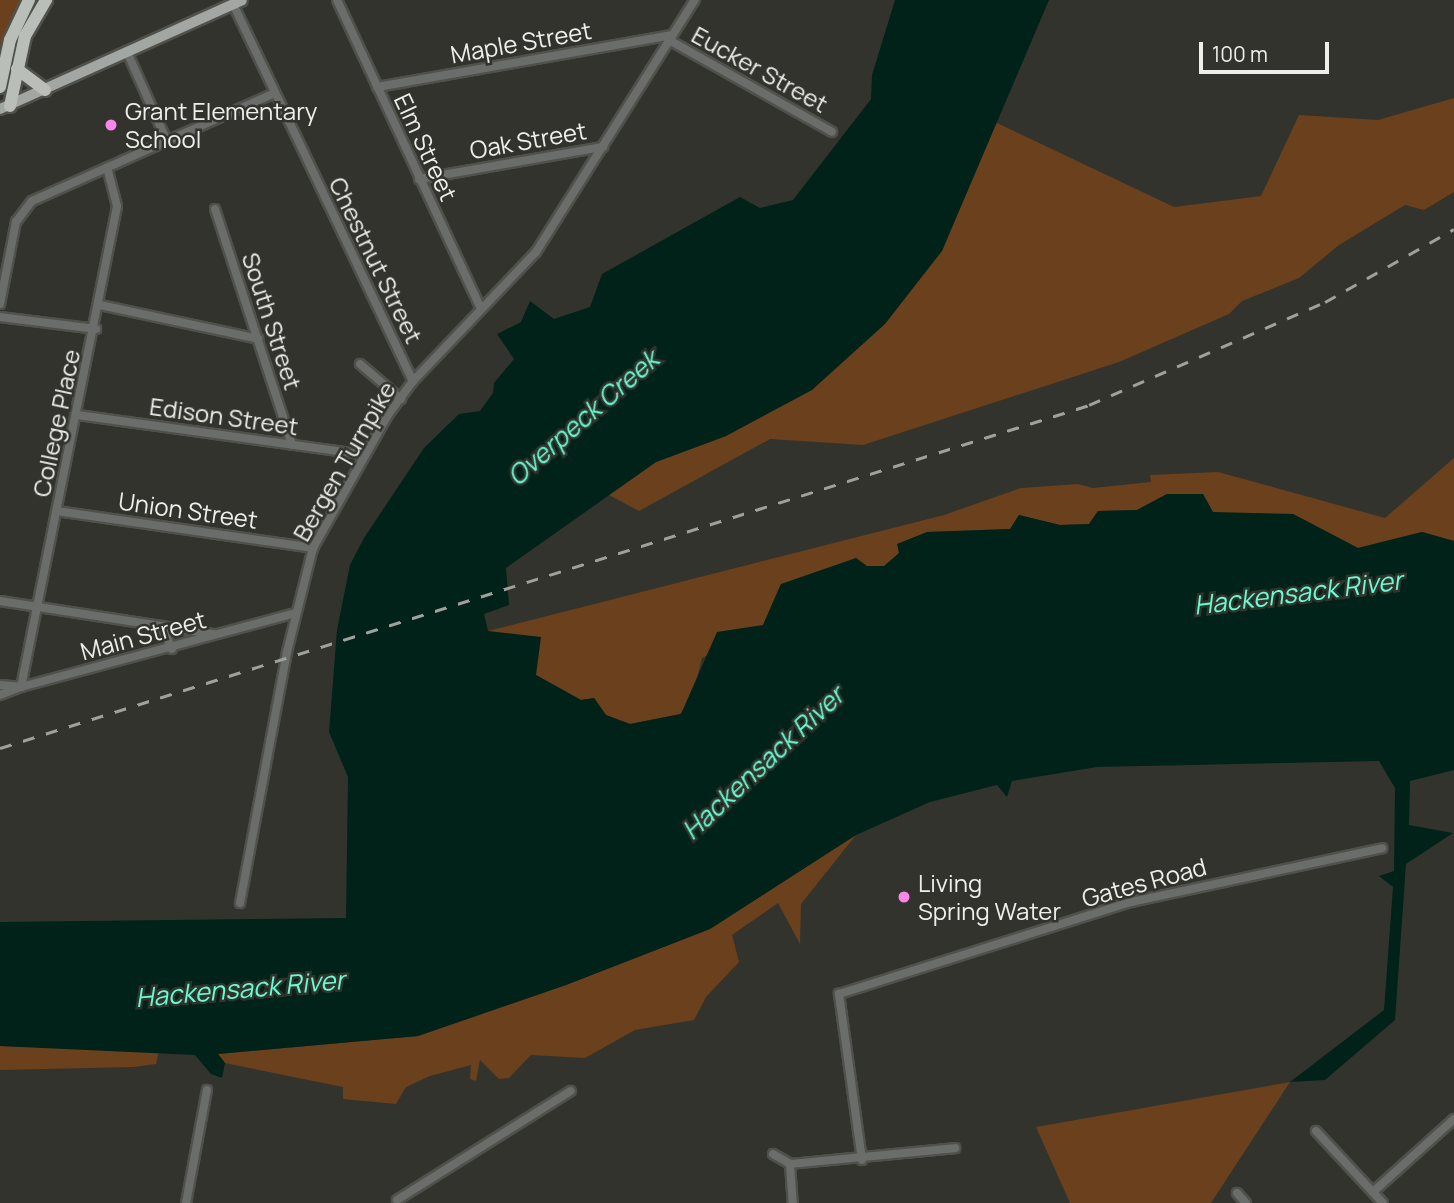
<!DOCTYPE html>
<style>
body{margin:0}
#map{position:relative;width:1454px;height:1203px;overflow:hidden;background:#32332d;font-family:Manrope,sans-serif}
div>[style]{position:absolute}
.green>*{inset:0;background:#6a401d}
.water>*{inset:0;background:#002219}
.roads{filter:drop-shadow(2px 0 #50514b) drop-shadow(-2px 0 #50514b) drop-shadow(0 2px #50514b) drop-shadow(0 -2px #50514b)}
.minor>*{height:8px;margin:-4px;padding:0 4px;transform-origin:4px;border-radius:4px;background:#6b6d6b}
.major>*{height:10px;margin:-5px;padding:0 5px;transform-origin:5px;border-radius:5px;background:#a3a7a3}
.highway>*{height:12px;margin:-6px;padding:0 6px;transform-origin:6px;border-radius:6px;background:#b9beb9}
.rail>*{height:2.5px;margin-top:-1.25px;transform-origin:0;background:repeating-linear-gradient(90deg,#a0a09c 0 12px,transparent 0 24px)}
.dots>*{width:19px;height:19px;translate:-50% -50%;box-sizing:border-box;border:4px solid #32332d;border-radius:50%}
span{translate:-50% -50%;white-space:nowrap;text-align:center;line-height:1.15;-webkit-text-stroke:5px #32332d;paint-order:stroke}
.street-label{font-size:24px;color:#eeeeeb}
.poi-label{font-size:24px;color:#eeeeeb}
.left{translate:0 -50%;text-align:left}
.water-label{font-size:26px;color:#65fdd3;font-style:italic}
.scale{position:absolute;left:1199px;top:42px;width:130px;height:32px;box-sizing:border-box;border:4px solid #eeeeeb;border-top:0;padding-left:9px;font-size:21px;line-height:24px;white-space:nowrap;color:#eeeeeb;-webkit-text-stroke:5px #32332d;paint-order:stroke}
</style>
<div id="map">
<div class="green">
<i style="clip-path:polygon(0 0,21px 0,0 60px)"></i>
<i style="clip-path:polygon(1454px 98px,1454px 192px,1424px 210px,1405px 205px,1339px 245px,1299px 278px,1242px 301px,1229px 314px,1119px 362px,863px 445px,770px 439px,639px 511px,609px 495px,656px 462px,726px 436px,942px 251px,993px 121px,1174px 207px,1261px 196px,1299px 115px,1378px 120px)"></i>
<i style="clip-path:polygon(1454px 458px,1454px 541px,1422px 532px,1358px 548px,1293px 514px,1213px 513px,1203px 494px,1167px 494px,1137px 510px,1098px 511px,1089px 524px,1060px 525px,1019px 515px,1011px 529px,927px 532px,884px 566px,781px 584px,763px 625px,702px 658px,692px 698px,680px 714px,630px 724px,606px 715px,594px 698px,581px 700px,536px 675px,488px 631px,944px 515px,1021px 488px,1078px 484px,1093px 488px,1151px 482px,1150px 475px,1218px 472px,1385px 518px)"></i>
<i style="clip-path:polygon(856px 835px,801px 904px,800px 944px,778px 903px,732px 935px,739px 962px,706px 997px,694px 1020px,635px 1030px,585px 1058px,531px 1055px,509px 1078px,499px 1079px,480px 1060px,476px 1081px,470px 1079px,471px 1065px,430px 1076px,406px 1087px,396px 1104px,343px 1099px,343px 1087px,225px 1063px,218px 1054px,418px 1036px,566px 985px,710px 929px)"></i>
<i style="clip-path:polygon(0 1046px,159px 1051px,156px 1064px,134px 1067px,0 1070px)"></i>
<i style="clip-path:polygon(1290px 1082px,1211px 1203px,1070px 1203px,1036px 1127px)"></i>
</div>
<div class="water">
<i style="clip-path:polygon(895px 0,1049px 0,942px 251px,885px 324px,812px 390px,726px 436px,656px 462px,506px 568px,509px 605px,484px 614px,488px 631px,541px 637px,536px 675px,581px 700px,594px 698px,606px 715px,630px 724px,681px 714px,717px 632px,763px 625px,781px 584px,856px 558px,867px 566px,884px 566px,899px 553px,897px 544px,927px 532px,1010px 529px,1019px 515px,1060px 525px,1089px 524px,1098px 511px,1137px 510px,1167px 494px,1203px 494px,1213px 512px,1293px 514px,1358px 548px,1422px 532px,1454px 541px,1454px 770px,1410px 781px,1409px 825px,1453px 833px,1406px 864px,1395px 1020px,1325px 1080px,1290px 1082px,1384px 1010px,1393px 887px,1379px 876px,1394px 871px,1395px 788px,1379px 761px,1097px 767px,1012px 781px,1007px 797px,997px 785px,930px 802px,856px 835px,710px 929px,566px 985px,418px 1036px,218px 1054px,225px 1063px,222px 1078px,211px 1074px,195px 1055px,0 1046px,0 922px,346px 918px,348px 777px,329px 732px,337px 630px,350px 565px,364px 538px,424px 448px,459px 414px,480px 411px,493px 393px,494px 383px,514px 359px,497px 334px,521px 322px,530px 301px,554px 319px,590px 307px,602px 274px,740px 197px,760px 208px,793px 200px,871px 99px,872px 75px)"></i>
</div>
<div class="roads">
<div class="minor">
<i style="left:337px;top:0;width:341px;rotate:65deg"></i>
<i style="left:233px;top:4px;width:418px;rotate:64.5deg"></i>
<i style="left:669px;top:40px;width:187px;rotate:29.4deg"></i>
<i style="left:127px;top:52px;width:98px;rotate:65.8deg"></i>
<i style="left:377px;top:87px;width:300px;rotate:-10deg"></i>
<i style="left:419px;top:179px;width:187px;rotate:-9.9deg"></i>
<i style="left:215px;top:209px;width:248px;rotate:71.9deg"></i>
<i style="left:0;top:304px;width:84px;rotate:-79deg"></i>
<i style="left:16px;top:222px;width:26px;rotate:-53deg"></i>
<i style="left:32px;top:201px;width:266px;rotate:-24deg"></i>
<i style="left:100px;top:305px;width:162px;rotate:12.1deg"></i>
<i style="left:0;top:317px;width:97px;rotate:7.1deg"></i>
<i style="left:360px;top:364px;width:54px;rotate:40.5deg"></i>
<i style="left:78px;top:415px;width:290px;rotate:7.9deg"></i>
<i style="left:57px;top:511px;width:259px;rotate:8.2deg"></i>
<i style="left:0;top:601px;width:217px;rotate:8.8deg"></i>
<i style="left:162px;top:626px;width:25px;rotate:67deg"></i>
<i style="left:0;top:685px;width:21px;rotate:5deg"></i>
<i style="left:21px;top:687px;width:284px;rotate:-15.1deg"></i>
<i style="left:21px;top:687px;width:490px;rotate:-78.7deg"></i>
<i style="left:117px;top:206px;width:40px;rotate:-104.4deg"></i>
<i style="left:0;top:695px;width:19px;rotate:-21deg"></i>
<i style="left:240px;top:903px;width:255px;rotate:-79.4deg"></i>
<i style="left:287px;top:652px;width:107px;rotate:-76deg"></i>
<i style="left:313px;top:548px;width:153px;rotate:-60.6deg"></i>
<i style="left:388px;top:415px;width:42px;rotate:-53.7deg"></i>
<i style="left:413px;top:381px;width:178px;rotate:-46.4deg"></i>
<i style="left:536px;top:252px;width:298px;rotate:-57.8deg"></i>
<i style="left:1316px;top:1131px;width:98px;rotate:47.1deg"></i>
<i style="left:773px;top:1154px;width:20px;rotate:30deg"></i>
<i style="left:790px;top:1164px;width:39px;rotate:86deg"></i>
<i style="left:862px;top:1160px;width:168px;rotate:-97.9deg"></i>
<i style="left:839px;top:994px;width:306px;rotate:-17.5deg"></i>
<i style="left:1131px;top:902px;width:257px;rotate:-12.1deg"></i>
<i style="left:790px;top:1164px;width:166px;rotate:-5.5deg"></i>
<i style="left:1373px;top:1192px;width:109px;rotate:-42deg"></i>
<i style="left:1237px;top:1193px;width:13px;rotate:48deg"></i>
<i style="left:397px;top:1200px;width:205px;rotate:-32.1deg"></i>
<i style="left:186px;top:1203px;width:115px;rotate:-79.5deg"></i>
</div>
<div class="major">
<i style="left:0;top:109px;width:265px;rotate:-24.2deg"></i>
</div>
<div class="highway">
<i style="left:17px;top:69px;width:35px;rotate:37deg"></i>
<i style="left:0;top:87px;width:48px;rotate:-78deg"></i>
<i style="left:10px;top:40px;width:44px;rotate:-64.6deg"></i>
<i style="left:10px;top:106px;width:72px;rotate:-77.9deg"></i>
<i style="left:25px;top:36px;width:42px;rotate:-59.7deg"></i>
</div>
</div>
<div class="rail">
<i style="left:0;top:748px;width:1142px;rotate:-17.48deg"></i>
<i style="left:1089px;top:405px;width:257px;rotate:-23.6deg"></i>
<i style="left:1325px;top:302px;width:148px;rotate:-29.5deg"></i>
</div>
<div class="dots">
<i style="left:111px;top:125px;background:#f987e9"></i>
<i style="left:904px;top:897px;background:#f987e9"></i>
</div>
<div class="street-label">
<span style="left:521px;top:42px;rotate:-10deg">Maple Street</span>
<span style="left:760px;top:69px;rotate:29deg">Eucker Street</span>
<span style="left:528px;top:140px;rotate:-10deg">Oak Street</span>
<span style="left:426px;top:147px;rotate:65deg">Elm Street</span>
<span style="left:376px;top:260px;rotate:64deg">Chestnut Street</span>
<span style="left:272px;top:321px;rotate:72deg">South Street</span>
<span style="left:224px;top:416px;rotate:8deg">Edison Street</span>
<span style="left:56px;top:423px;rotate:-78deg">College Place</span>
<span style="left:344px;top:461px;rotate:-60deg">Bergen Turnpike</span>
<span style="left:188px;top:510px;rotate:8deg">Union Street</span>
<span style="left:143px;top:635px;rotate:-15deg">Main Street</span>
<span style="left:1144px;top:882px;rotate:-15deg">Gates Road</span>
</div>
<div class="poi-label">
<span class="left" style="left:125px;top:125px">Grant Elementary<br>School</span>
<span class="left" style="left:918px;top:897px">Living<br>Spring Water</span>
</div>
<div class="water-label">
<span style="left:583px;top:418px;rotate:-41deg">Overpeck Creek</span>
<span style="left:1298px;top:593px;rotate:-7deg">Hackensack River</span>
<span style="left:763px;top:763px;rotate:-43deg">Hackensack River</span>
<span style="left:240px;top:989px;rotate:-5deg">Hackensack River</span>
</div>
<div class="scale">100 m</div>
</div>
